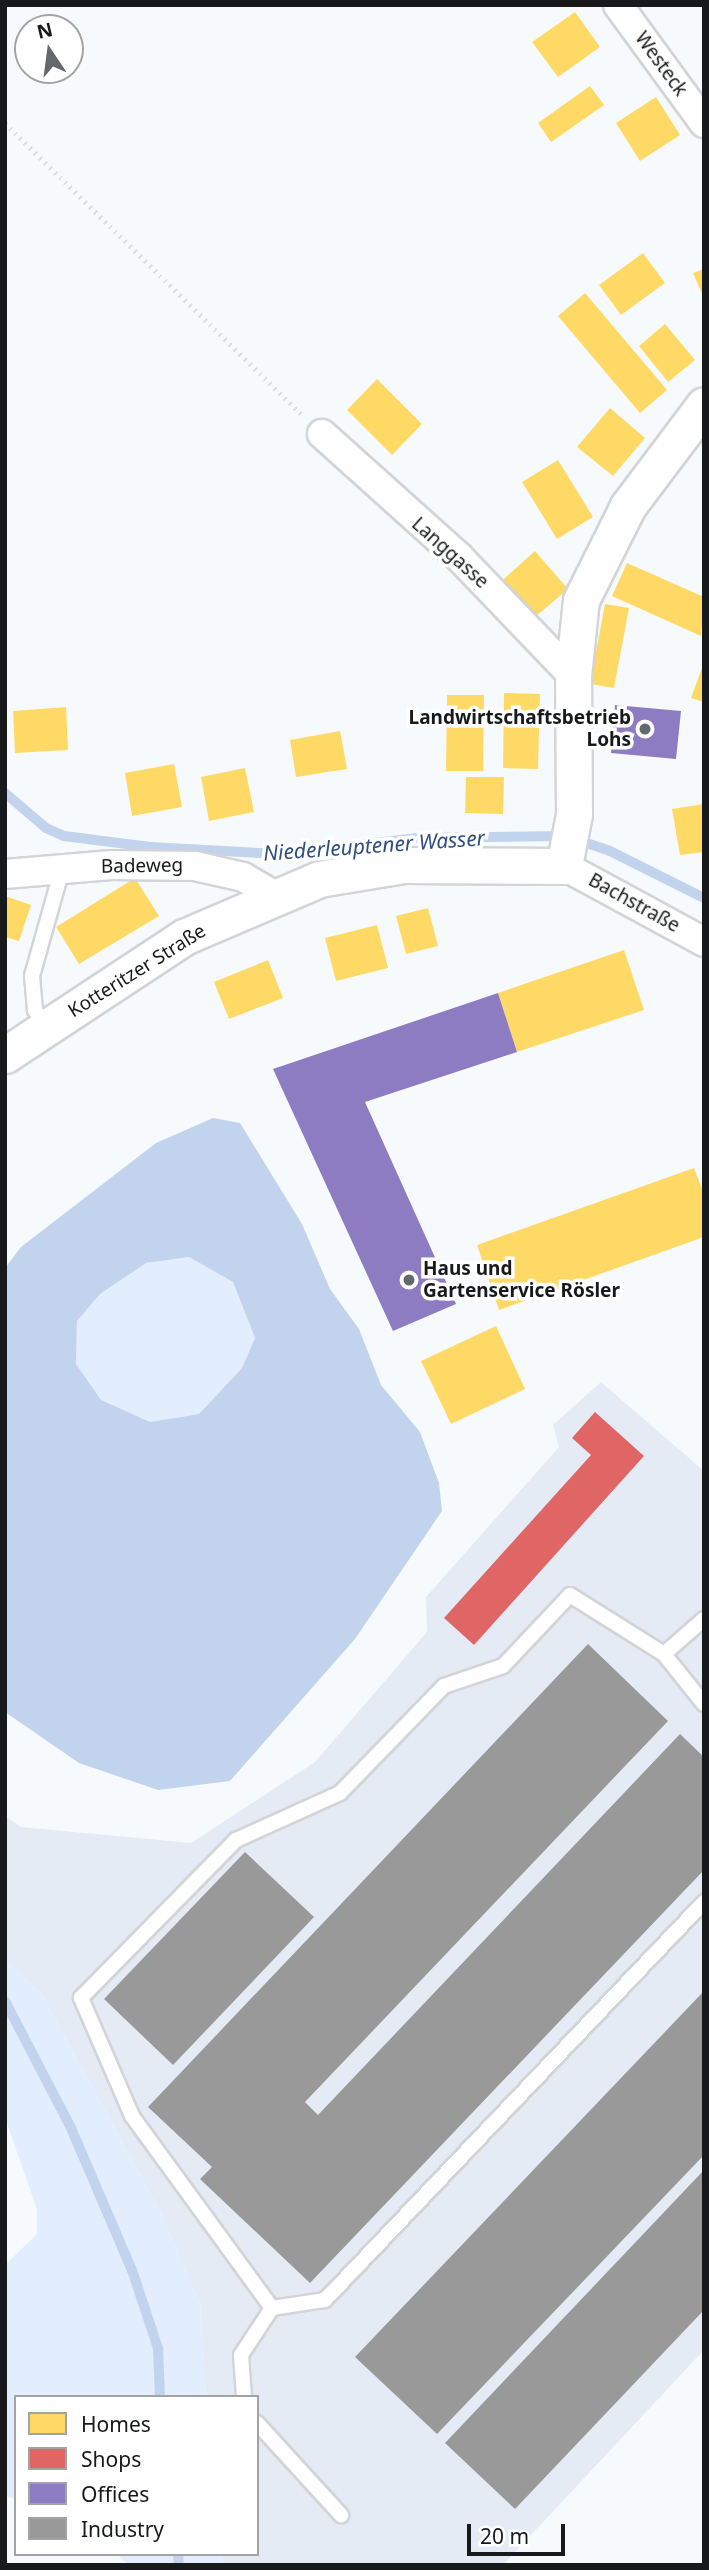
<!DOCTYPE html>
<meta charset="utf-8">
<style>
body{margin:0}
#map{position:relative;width:709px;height:2570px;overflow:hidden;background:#f7fafd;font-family:"Noto Sans",sans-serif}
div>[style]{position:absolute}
.built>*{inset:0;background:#e5ebf5}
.green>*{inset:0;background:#e2edfe}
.water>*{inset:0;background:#c2d3ee}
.homes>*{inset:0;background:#ffd966}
.shops>*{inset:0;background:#e06666}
.offices>*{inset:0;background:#8e7cc3}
.industry>*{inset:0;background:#999}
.stream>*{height:10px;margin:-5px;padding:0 5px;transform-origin:5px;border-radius:5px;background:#c2d3ee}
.path>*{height:4.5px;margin-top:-2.25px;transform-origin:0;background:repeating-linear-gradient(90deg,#dddedf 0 2px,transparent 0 7px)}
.roads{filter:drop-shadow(2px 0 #d2d4d7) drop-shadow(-2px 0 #d2d4d7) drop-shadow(0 2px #d2d4d7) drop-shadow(0 -2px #d2d4d7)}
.service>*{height:14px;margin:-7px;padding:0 7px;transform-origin:7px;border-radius:7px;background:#fefeff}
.minor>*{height:28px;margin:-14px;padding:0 14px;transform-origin:14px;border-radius:14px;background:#fefeff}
.tertiary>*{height:35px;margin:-17.5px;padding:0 17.5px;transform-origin:17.5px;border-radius:17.5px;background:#fefeff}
.dots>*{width:19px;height:19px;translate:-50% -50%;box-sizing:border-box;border:4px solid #fff;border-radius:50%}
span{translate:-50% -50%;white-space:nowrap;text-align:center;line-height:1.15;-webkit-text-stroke:7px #fff;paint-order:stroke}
.street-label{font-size:19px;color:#17191b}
.poi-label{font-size:19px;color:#17191b;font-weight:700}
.right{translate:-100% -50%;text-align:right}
.left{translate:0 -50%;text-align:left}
.water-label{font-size:21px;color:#304e7f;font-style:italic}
.frame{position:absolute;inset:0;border:7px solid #17191b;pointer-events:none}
.legend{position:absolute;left:14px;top:2395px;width:245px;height:161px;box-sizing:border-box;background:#fff;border:2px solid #a2a3a4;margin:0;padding:9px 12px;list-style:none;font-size:21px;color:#17191b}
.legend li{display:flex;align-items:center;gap:14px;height:35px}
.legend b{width:35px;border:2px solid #a2a3a4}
.north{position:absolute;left:14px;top:14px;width:70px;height:70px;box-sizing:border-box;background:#fff;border:2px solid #a2a3a4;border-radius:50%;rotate:347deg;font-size:19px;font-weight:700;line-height:28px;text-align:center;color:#17191b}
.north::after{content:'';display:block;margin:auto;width:24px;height:32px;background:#65686a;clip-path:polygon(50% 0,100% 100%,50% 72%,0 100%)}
.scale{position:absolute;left:467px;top:2524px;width:98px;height:32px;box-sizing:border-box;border:4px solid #17191b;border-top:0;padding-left:9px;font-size:21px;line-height:24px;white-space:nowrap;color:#17191b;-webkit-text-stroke:5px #fff;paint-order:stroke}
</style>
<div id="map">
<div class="built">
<i style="clip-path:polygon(601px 1382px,704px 1471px,704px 2350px,503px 2565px,223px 2565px,221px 2554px,257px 2554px,257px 2397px,206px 2397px,200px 2304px,163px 2217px,42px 1995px,5px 1960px,5px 1816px,21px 1827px,191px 1843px,315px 1762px,427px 1632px,426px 1597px,559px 1447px,553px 1425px)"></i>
</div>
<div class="green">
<i style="clip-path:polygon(189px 1257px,233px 1282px,255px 1338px,242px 1368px,199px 1414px,150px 1422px,101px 1401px,76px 1364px,77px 1321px,100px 1294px,146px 1263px)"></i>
<i style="clip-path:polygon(5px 1960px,42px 1995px,163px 2217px,200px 2304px,206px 2397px,16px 2397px,16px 2499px,5px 2496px,5px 2265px,37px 2234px,37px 2209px,5px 2118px)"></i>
<i style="clip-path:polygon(117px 2554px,221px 2554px,223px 2565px,128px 2565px)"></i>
</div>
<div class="water">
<i style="clip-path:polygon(evenodd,213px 1118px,240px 1123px,302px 1224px,330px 1289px,359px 1329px,381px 1385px,420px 1432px,439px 1483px,442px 1511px,355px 1639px,230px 1781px,158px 1790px,79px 1763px,5px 1712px,5px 1268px,21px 1247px,156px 1143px,213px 1118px,189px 1257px,233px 1282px,255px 1338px,242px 1368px,199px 1414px,150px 1422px,101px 1400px,76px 1364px,77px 1321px,100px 1294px,146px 1263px,189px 1257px)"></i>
</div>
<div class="homes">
<i style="clip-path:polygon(575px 12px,600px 47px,558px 77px,532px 42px)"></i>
<i style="clip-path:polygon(590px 86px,604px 105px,551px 142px,538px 123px)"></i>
<i style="clip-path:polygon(656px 97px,680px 135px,640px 161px,616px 123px)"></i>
<i style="clip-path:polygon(643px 253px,665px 283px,621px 315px,599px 285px)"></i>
<i style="clip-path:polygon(704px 269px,704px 298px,693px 273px)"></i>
<i style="clip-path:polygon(585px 293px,667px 390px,640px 413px,558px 316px)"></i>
<i style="clip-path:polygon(665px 324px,695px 360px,668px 382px,639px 346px)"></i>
<i style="clip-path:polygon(377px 379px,422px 424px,392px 455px,347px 410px)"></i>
<i style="clip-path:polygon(610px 408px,645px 438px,613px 476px,577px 447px)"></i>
<i style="clip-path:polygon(558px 460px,593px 517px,557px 539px,522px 482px)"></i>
<i style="clip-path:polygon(535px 551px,568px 589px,528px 623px,496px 586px)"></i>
<i style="clip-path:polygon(627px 563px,704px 597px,701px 636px,612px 596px)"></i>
<i style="clip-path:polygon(605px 604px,629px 608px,614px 688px,590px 684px)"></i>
<i style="clip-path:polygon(703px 665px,704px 665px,704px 702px,691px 698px)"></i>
<i style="clip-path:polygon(504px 693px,540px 694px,538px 769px,503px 768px)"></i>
<i style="clip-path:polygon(447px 695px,484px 695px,483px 771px,446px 771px)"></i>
<i style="clip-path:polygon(66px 707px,68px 750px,15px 753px,13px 711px)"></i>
<i style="clip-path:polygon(340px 731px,347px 769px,296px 777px,290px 740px)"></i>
<i style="clip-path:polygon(174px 764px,182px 807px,132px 816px,125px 773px)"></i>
<i style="clip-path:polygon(245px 768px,254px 812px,209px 821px,201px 777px)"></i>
<i style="clip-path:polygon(466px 777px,504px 777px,503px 814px,465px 813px)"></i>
<i style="clip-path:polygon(704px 804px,704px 852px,680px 855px,672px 809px)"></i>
<i style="clip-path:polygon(135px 878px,159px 916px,79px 964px,56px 927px)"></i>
<i style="clip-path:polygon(5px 896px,31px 905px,19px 941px,5px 937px)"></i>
<i style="clip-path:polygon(428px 908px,438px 946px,406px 954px,396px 916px)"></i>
<i style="clip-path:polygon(377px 925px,388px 968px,336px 981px,325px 938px)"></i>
<i style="clip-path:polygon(624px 950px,644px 1010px,517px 1052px,498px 993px)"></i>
<i style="clip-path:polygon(268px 960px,283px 998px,229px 1019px,214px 982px)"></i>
<i style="clip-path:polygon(694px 1168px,704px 1194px,704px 1237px,499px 1310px,477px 1245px)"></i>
<i style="clip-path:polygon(496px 1326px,525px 1389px,451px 1424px,421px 1361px)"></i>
</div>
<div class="shops">
<i style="clip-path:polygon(595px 1412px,644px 1456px,474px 1645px,444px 1618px,591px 1455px,572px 1438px)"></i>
</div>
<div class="offices">
<i style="clip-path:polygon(615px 705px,681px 711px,676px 759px,611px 753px)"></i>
<i style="clip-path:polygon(498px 993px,517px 1052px,365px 1102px,456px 1304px,393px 1331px,273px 1069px)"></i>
</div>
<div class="industry">
<i style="clip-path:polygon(588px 1644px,668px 1721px,305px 2102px,318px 2115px,680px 1734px,704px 1757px,704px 1870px,310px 2283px,200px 2179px,212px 2167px,148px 2107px)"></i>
<i style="clip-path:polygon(245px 1852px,314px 1917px,173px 2065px,104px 1999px)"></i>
<i style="clip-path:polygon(704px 1991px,704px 2155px,437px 2434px,355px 2357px)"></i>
<i style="clip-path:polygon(704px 2170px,704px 2310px,515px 2509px,445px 2443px)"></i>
</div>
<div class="stream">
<i style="left:5px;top:793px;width:54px;rotate:40.5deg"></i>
<i style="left:46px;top:828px;width:20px;rotate:24deg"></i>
<i style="left:64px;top:836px;width:87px;rotate:7.3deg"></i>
<i style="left:150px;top:847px;width:130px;rotate:3.1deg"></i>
<i style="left:280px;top:854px;width:139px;rotate:-6.6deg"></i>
<i style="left:418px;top:838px;width:148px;rotate:-0.8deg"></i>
<i style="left:566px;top:836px;width:46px;rotate:18.8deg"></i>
<i style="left:610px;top:851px;width:105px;rotate:26.6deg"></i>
<i style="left:5px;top:2001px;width:143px;rotate:62.5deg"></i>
<i style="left:71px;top:2128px;width:155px;rotate:66.8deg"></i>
<i style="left:132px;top:2270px;width:82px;rotate:71.6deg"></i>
<i style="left:158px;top:2348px;width:49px;rotate:87.7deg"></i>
<i style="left:178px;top:2554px;width:11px;rotate:85deg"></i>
</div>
<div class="path">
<i style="left:5px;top:123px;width:415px;rotate:44.5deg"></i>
</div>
<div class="roads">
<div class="service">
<i style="left:47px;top:1028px;width:22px;rotate:-124deg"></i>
<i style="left:35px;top:1010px;width:34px;rotate:-95deg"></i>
<i style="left:32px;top:976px;width:111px;rotate:-74.3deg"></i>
<i style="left:664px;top:1654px;width:53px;rotate:-41.2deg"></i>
<i style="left:704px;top:1704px;width:64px;rotate:-128.7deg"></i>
<i style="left:664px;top:1654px;width:111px;rotate:-147.9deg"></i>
<i style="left:570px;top:1595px;width:98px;rotate:133.3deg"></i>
<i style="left:503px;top:1666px;width:62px;rotate:161.3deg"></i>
<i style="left:444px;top:1686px;width:149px;rotate:134.2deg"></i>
<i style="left:340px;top:1793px;width:114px;rotate:155.7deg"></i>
<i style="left:236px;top:1840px;width:221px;rotate:134.5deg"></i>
<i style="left:81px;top:1998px;width:129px;rotate:66.6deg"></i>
<i style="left:132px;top:2116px;width:238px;rotate:53.9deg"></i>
<i style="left:272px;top:2308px;width:54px;rotate:-8.6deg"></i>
<i style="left:325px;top:2300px;width:550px;rotate:-46.4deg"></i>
<i style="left:244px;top:2397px;width:42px;rotate:-94.1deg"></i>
<i style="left:241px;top:2355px;width:56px;rotate:-56.6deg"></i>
<i style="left:257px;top:2423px;width:125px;rotate:47.6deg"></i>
</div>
<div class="minor">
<i style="left:618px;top:5px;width:146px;rotate:53.9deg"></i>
<i style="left:322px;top:434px;width:184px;rotate:41.9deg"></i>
<i style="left:459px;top:557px;width:165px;rotate:46.2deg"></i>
<i style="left:564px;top:866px;width:159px;rotate:28.5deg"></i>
<i style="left:5px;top:874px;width:107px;rotate:-4.8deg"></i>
<i style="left:112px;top:865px;width:83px;rotate:0.7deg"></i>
<i style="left:195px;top:866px;width:49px;rotate:12.9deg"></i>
<i style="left:243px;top:877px;width:36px;rotate:30deg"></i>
</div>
<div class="tertiary">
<i style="left:5px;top:1055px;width:214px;rotate:-33.4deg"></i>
<i style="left:184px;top:937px;width:147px;rotate:-23.2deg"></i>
<i style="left:319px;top:879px;width:86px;rotate:-9.4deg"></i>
<i style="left:404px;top:865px;width:160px;rotate:0.4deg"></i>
<i style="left:564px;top:866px;width:53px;rotate:-79.1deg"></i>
<i style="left:574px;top:814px;width:138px;rotate:-90.4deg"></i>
<i style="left:573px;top:676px;width:76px;rotate:-84deg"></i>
<i style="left:581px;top:600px;width:105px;rotate:-63.4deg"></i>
<i style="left:628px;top:506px;width:126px;rotate:-53deg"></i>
</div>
</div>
<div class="dots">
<i style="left:645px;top:729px;background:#65686a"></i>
<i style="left:409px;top:1280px;background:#65686a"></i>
</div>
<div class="street-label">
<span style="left:661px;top:64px;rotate:54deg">Westeck</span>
<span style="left:450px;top:553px;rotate:42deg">Langgasse</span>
<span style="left:142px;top:866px;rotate:-1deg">Badeweg</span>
<span style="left:634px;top:903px;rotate:29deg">Bachstraße</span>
<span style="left:137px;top:971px;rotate:-32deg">Kotteritzer Straße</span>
</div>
<div class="poi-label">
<span class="right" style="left:631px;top:729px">Landwirtschaftsbetrieb<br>Lohs</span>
<span class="left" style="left:423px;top:1280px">Haus und<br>Gartenservice Rösler</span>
</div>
<div class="water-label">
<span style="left:374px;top:845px;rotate:-4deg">Niederleuptener Wasser</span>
</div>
<div class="frame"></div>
<ul class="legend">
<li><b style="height:19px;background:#ffd966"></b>Homes</li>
<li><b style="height:19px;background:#e06666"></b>Shops</li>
<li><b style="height:19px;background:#8e7cc3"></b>Offices</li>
<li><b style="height:19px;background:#999"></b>Industry</li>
</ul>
<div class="north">N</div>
<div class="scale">20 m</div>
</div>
